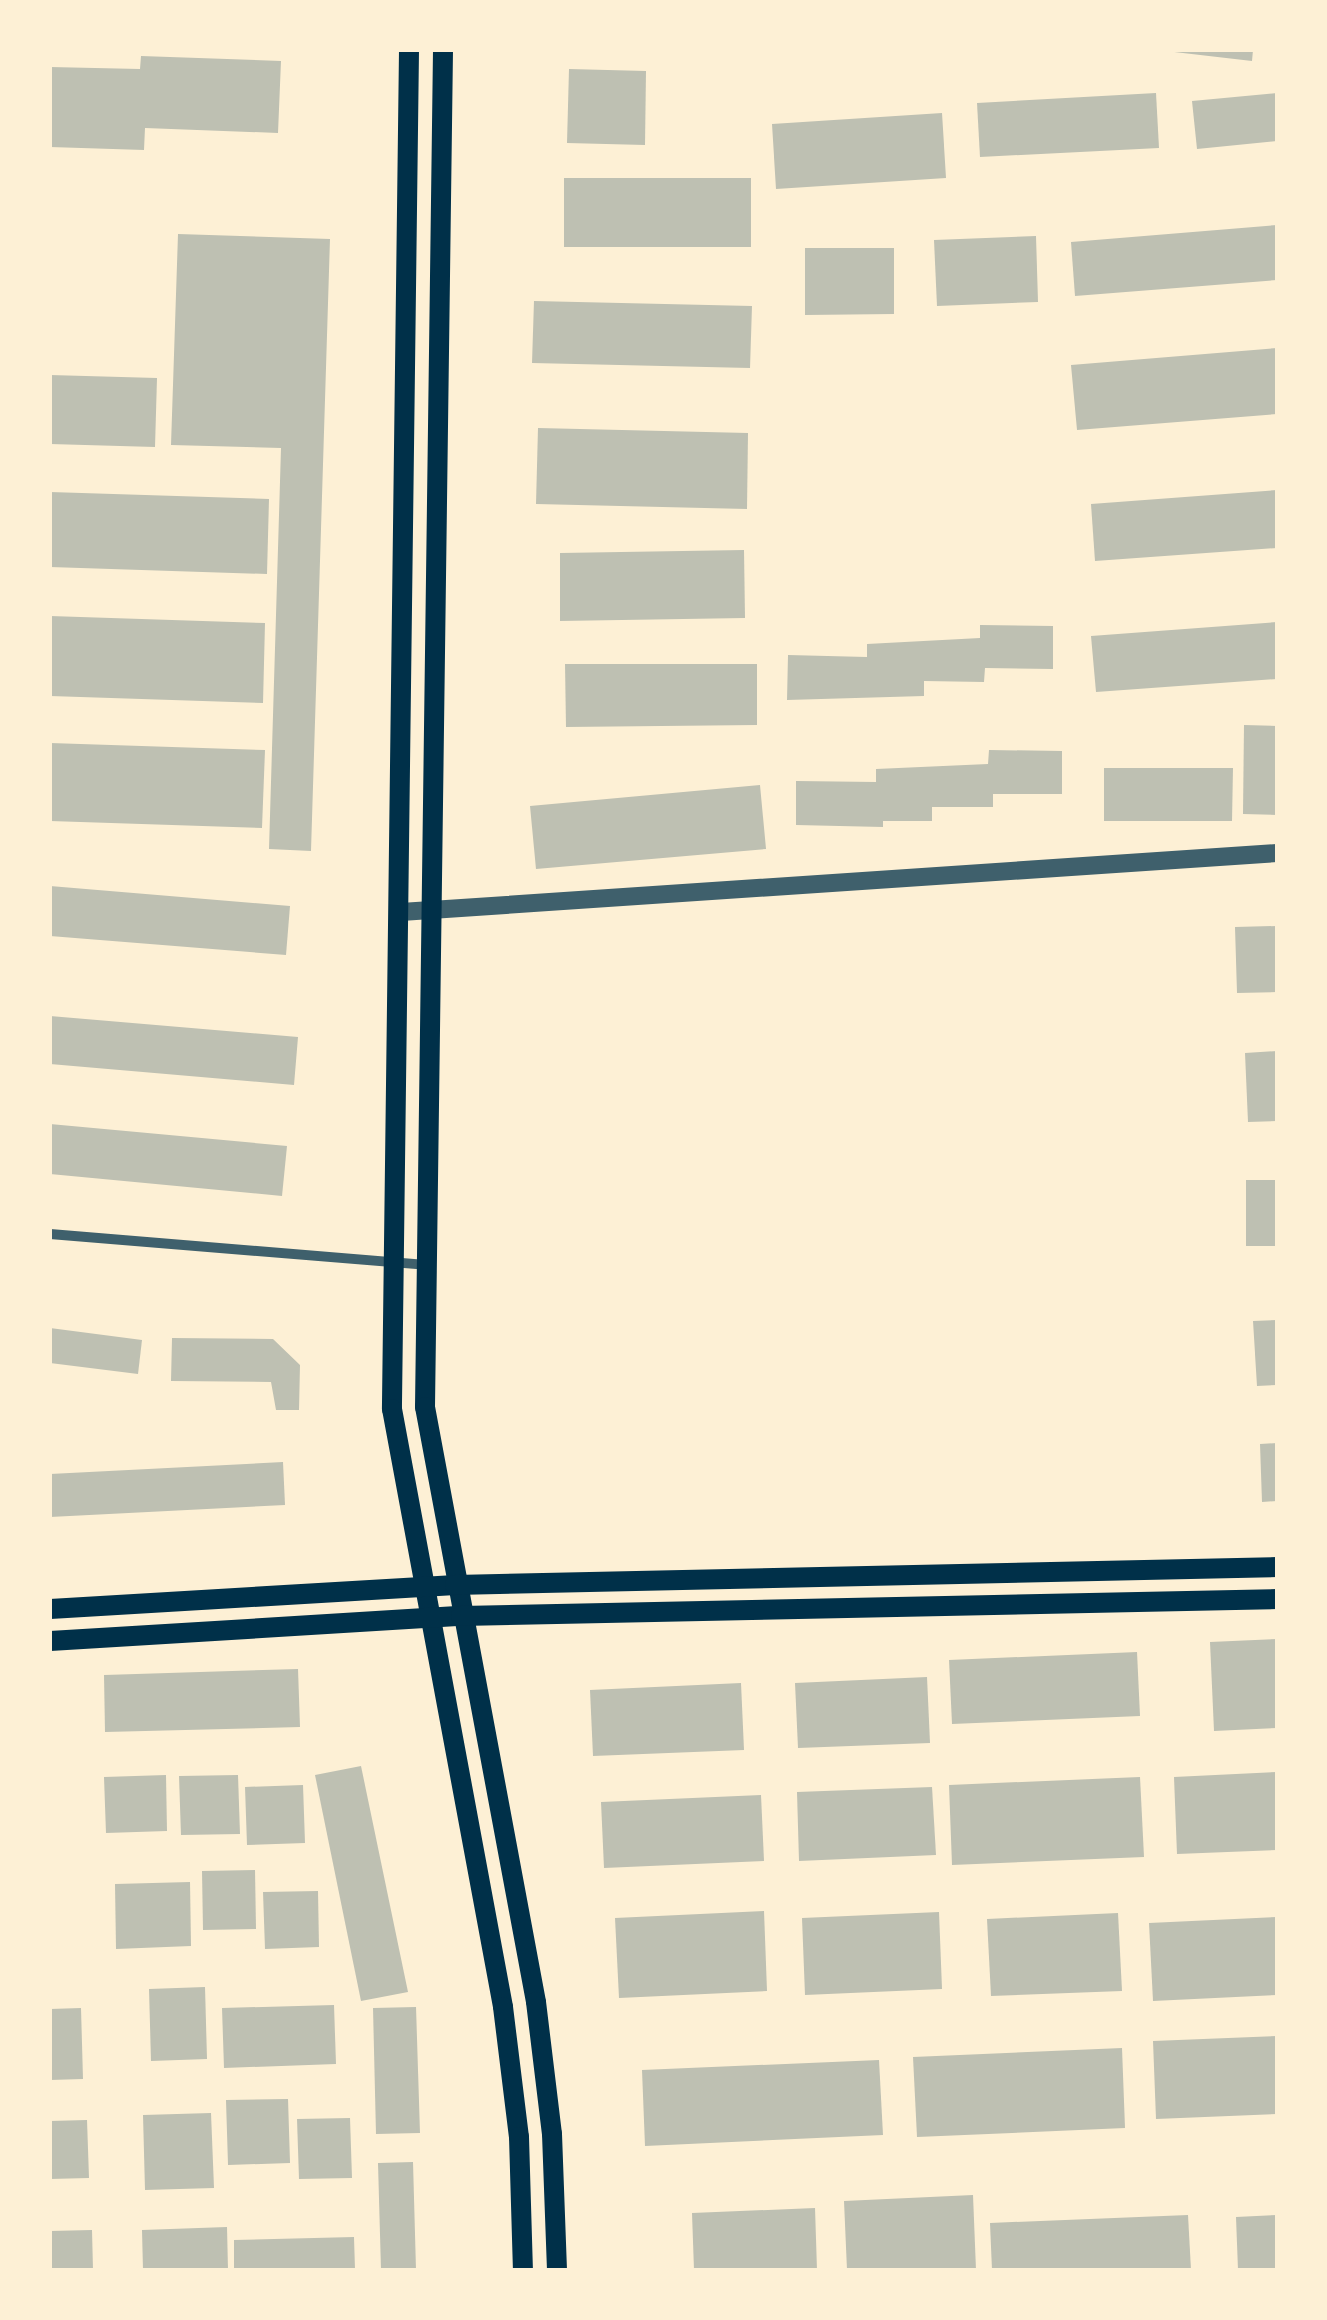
<!DOCTYPE html>
<style>
body{margin:0}
#map{position:relative;width:1327px;height:2320px;overflow:hidden;background:#fdf0d5;font-family:"Public Sans",sans-serif}
div>[style]{position:absolute}
.building>*{inset:0;background:#bec0b2}
.minor>*{height:10px;margin:-5px;padding:0 5px;transform-origin:5px;border-radius:5px;background:#3f606c}
.tertiary>*{height:18px;margin:-9px;padding:0 9px;transform-origin:9px;border-radius:9px;background:#3f606c}
.secondary>*{height:20px;margin:-10px;padding:0 10px;transform-origin:10px;border-radius:10px;background:#003049}
span{translate:-50% -50%;white-space:nowrap;text-align:center;line-height:1.15;-webkit-text-stroke:9px #fdf0d5;paint-order:stroke}
.frame{position:absolute;inset:0;border:52px solid #fdf0d5;pointer-events:none}
</style>
<div id="map">
<div class="building">
<i style="clip-path:polygon(1157px 50px,1253px 50px,1252px 61px)"></i>
<i style="clip-path:polygon(141px 56px,281px 61px,278px 133px,145px 128px,144px 150px,50px 147px,50px 67px,140px 69px)"></i>
<i style="clip-path:polygon(569px 69px,646px 71px,645px 145px,567px 143px)"></i>
<i style="clip-path:polygon(1156px 93px,1159px 148px,980px 157px,977px 103px)"></i>
<i style="clip-path:polygon(1277px 93px,1277px 141px,1197px 149px,1192px 101px)"></i>
<i style="clip-path:polygon(942px 113px,946px 178px,776px 189px,772px 124px)"></i>
<i style="clip-path:polygon(564px 178px,751px 178px,751px 247px,564px 247px)"></i>
<i style="clip-path:polygon(1277px 225px,1277px 280px,1075px 296px,1071px 242px)"></i>
<i style="clip-path:polygon(178px 234px,330px 239px,311px 851px,269px 849px,281px 448px,171px 445px)"></i>
<i style="clip-path:polygon(1036px 236px,1038px 302px,937px 306px,934px 240px)"></i>
<i style="clip-path:polygon(805px 248px,894px 248px,894px 314px,805px 315px)"></i>
<i style="clip-path:polygon(534px 301px,752px 306px,750px 368px,532px 363px)"></i>
<i style="clip-path:polygon(1277px 348px,1277px 414px,1077px 430px,1071px 365px)"></i>
<i style="clip-path:polygon(50px 375px,157px 378px,155px 447px,50px 444px)"></i>
<i style="clip-path:polygon(538px 428px,748px 433px,747px 509px,536px 504px)"></i>
<i style="clip-path:polygon(1277px 490px,1277px 548px,1095px 561px,1091px 504px)"></i>
<i style="clip-path:polygon(50px 492px,269px 499px,267px 574px,50px 567px)"></i>
<i style="clip-path:polygon(744px 550px,745px 618px,560px 621px,560px 553px)"></i>
<i style="clip-path:polygon(50px 616px,265px 623px,263px 703px,50px 696px)"></i>
<i style="clip-path:polygon(1277px 622px,1277px 679px,1096px 692px,1091px 636px)"></i>
<i style="clip-path:polygon(980px 625px,1053px 626px,1053px 669px,985px 668px,984px 682px,924px 681px,924px 696px,787px 700px,788px 655px,867px 657px,867px 644px,980px 638px)"></i>
<i style="clip-path:polygon(565px 664px,757px 664px,757px 725px,566px 727px)"></i>
<i style="clip-path:polygon(1244px 725px,1277px 726px,1277px 815px,1243px 814px)"></i>
<i style="clip-path:polygon(50px 743px,265px 750px,262px 828px,50px 821px)"></i>
<i style="clip-path:polygon(989px 750px,1062px 751px,1062px 794px,993px 794px,993px 807px,932px 807px,932px 821px,883px 821px,883px 827px,796px 825px,796px 781px,876px 782px,876px 769px,988px 764px)"></i>
<i style="clip-path:polygon(1104px 768px,1233px 768px,1232px 821px,1104px 821px)"></i>
<i style="clip-path:polygon(760px 785px,766px 849px,536px 869px,530px 806px)"></i>
<i style="clip-path:polygon(50px 886px,290px 906px,286px 955px,50px 936px)"></i>
<i style="clip-path:polygon(1277px 926px,1277px 992px,1237px 993px,1235px 927px)"></i>
<i style="clip-path:polygon(50px 1016px,298px 1037px,294px 1085px,50px 1064px)"></i>
<i style="clip-path:polygon(1277px 1051px,1277px 1121px,1248px 1122px,1245px 1053px)"></i>
<i style="clip-path:polygon(50px 1124px,287px 1146px,282px 1196px,50px 1174px)"></i>
<i style="clip-path:polygon(1246px 1180px,1277px 1180px,1277px 1246px,1246px 1246px)"></i>
<i style="clip-path:polygon(1277px 1320px,1277px 1385px,1257px 1386px,1253px 1321px)"></i>
<i style="clip-path:polygon(50px 1328px,142px 1340px,138px 1374px,50px 1363px)"></i>
<i style="clip-path:polygon(172px 1338px,273px 1339px,300px 1365px,299px 1410px,276px 1410px,271px 1382px,171px 1381px)"></i>
<i style="clip-path:polygon(1277px 1443px,1277px 1501px,1262px 1502px,1260px 1444px)"></i>
<i style="clip-path:polygon(283px 1462px,285px 1505px,50px 1517px,50px 1474px)"></i>
<i style="clip-path:polygon(1277px 1639px,1277px 1728px,1214px 1731px,1210px 1642px)"></i>
<i style="clip-path:polygon(1137px 1652px,1140px 1716px,952px 1724px,949px 1660px)"></i>
<i style="clip-path:polygon(298px 1669px,300px 1727px,105px 1732px,104px 1675px)"></i>
<i style="clip-path:polygon(927px 1677px,930px 1743px,798px 1748px,795px 1683px)"></i>
<i style="clip-path:polygon(741px 1683px,744px 1750px,593px 1756px,590px 1690px)"></i>
<i style="clip-path:polygon(361px 1766px,408px 1992px,361px 2001px,315px 1775px)"></i>
<i style="clip-path:polygon(1277px 1772px,1277px 1850px,1177px 1854px,1174px 1777px)"></i>
<i style="clip-path:polygon(166px 1775px,167px 1831px,106px 1833px,104px 1777px)"></i>
<i style="clip-path:polygon(238px 1775px,240px 1834px,181px 1835px,179px 1776px)"></i>
<i style="clip-path:polygon(1140px 1777px,1144px 1857px,952px 1865px,949px 1785px)"></i>
<i style="clip-path:polygon(303px 1785px,305px 1843px,247px 1845px,245px 1787px)"></i>
<i style="clip-path:polygon(932px 1787px,936px 1855px,799px 1861px,797px 1792px)"></i>
<i style="clip-path:polygon(761px 1795px,764px 1861px,604px 1868px,601px 1802px)"></i>
<i style="clip-path:polygon(255px 1870px,256px 1929px,203px 1930px,202px 1871px)"></i>
<i style="clip-path:polygon(190px 1882px,191px 1946px,116px 1949px,115px 1884px)"></i>
<i style="clip-path:polygon(318px 1891px,319px 1947px,265px 1949px,263px 1892px)"></i>
<i style="clip-path:polygon(764px 1911px,767px 1991px,619px 1998px,615px 1918px)"></i>
<i style="clip-path:polygon(939px 1912px,942px 1989px,805px 1995px,802px 1918px)"></i>
<i style="clip-path:polygon(1118px 1913px,1122px 1991px,991px 1996px,987px 1919px)"></i>
<i style="clip-path:polygon(1277px 1917px,1277px 1995px,1153px 2001px,1149px 1923px)"></i>
<i style="clip-path:polygon(205px 1987px,207px 2059px,151px 2061px,149px 1989px)"></i>
<i style="clip-path:polygon(334px 2005px,336px 2064px,224px 2068px,222px 2008px)"></i>
<i style="clip-path:polygon(416px 2007px,420px 2133px,376px 2134px,373px 2008px)"></i>
<i style="clip-path:polygon(81px 2008px,83px 2079px,50px 2080px,50px 2009px)"></i>
<i style="clip-path:polygon(1277px 2036px,1277px 2114px,1156px 2119px,1153px 2041px)"></i>
<i style="clip-path:polygon(1122px 2048px,1125px 2128px,917px 2137px,913px 2057px)"></i>
<i style="clip-path:polygon(879px 2060px,883px 2135px,645px 2146px,642px 2070px)"></i>
<i style="clip-path:polygon(288px 2099px,290px 2163px,228px 2165px,226px 2100px)"></i>
<i style="clip-path:polygon(211px 2113px,214px 2188px,145px 2190px,143px 2115px)"></i>
<i style="clip-path:polygon(350px 2118px,352px 2178px,299px 2179px,297px 2119px)"></i>
<i style="clip-path:polygon(87px 2120px,89px 2178px,50px 2179px,50px 2121px)"></i>
<i style="clip-path:polygon(413px 2162px,416px 2270px,381px 2270px,378px 2163px)"></i>
<i style="clip-path:polygon(973px 2195px,976px 2270px,847px 2270px,844px 2201px)"></i>
<i style="clip-path:polygon(815px 2208px,817px 2270px,694px 2270px,692px 2213px)"></i>
<i style="clip-path:polygon(1188px 2215px,1191px 2270px,992px 2270px,990px 2223px)"></i>
<i style="clip-path:polygon(1277px 2215px,1277px 2270px,1238px 2270px,1236px 2217px)"></i>
<i style="clip-path:polygon(227px 2227px,228px 2270px,143px 2270px,142px 2230px)"></i>
<i style="clip-path:polygon(92px 2230px,93px 2270px,50px 2270px,50px 2231px)"></i>
<i style="clip-path:polygon(354px 2237px,355px 2270px,234px 2270px,234px 2240px)"></i>
</div>
<div class="minor">
<i style="left:50px;top:1234px;width:377px;rotate:4.7deg"></i>
</div>
<div class="tertiary">
<i style="left:401px;top:912px;width:878px;rotate:-3.85deg"></i>
</div>
<div class="secondary">
<i style="left:409px;top:50px;width:1359px;rotate:90.72deg"></i>
<i style="left:392px;top:1409px;width:608px;rotate:79.48deg"></i>
<i style="left:503px;top:2007px;width:131px;rotate:83deg"></i>
<i style="left:519px;top:2137px;width:133px;rotate:88.3deg"></i>
<i style="left:443px;top:50px;width:1357px;rotate:90.76deg"></i>
<i style="left:425px;top:1407px;width:605px;rotate:79.43deg"></i>
<i style="left:536px;top:2002px;width:133px;rotate:83.1deg"></i>
<i style="left:552px;top:2134px;width:136px;rotate:87.9deg"></i>
<i style="left:50px;top:1609px;width:406px;rotate:-3.4deg"></i>
<i style="left:455px;top:1585px;width:822px;rotate:-1.25deg"></i>
<i style="left:50px;top:1641px;width:412px;rotate:-3.5deg"></i>
<i style="left:461px;top:1616px;width:816px;rotate:-1.19deg"></i>
</div>
<div class="frame"></div>
</div>
